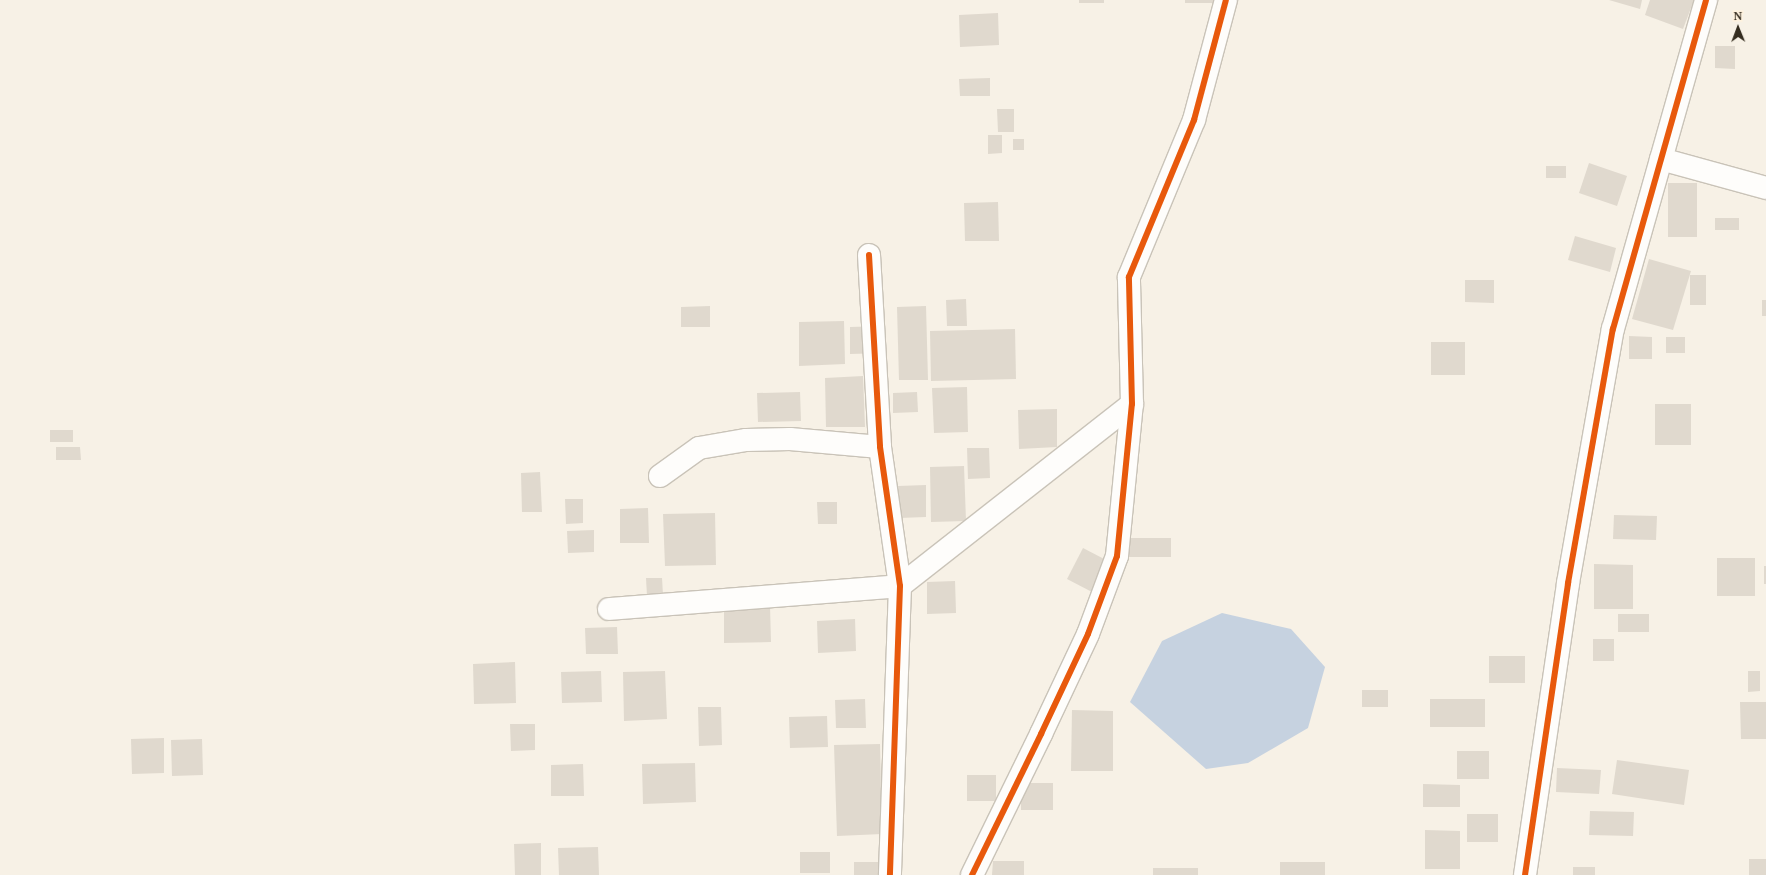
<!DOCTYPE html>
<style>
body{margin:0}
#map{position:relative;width:1766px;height:875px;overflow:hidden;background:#f7f1e6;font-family:"Noto Serif",serif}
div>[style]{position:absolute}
.water>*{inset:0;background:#c6d2e0}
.building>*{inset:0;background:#e0d9ce}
.roads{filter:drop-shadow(1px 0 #c9c3b8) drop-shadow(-1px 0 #c9c3b8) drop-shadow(0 1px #c9c3b8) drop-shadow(0 -1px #c9c3b8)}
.street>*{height:22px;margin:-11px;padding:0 11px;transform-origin:11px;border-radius:11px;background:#fefdfb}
.cycleway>*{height:6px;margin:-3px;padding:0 3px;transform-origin:3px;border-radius:3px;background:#e8590c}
span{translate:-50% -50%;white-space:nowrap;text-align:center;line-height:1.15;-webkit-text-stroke:3px #fff2de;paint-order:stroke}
.north{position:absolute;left:1718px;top:8px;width:40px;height:40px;-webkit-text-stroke:3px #fff2de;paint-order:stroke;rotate:359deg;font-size:11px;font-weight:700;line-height:16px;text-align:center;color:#342c1f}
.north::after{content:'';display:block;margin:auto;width:14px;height:18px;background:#342c1f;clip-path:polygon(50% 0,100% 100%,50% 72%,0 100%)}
</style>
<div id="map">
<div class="water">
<i style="clip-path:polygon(1222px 613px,1291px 629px,1325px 667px,1308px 728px,1248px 763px,1206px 769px,1130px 702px,1162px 641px)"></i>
</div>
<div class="building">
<i style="clip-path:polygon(1079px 0,1104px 0,1104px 3px,1079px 3px)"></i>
<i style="clip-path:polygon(1185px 0,1222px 0,1222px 3px,1185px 3px)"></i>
<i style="clip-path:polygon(1609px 0,1642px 0,1640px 9px)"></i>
<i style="clip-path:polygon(1650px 0,1694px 0,1683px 29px,1645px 15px)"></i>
<i style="clip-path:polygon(998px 13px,999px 45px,960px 47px,959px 15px)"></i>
<i style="clip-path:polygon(1715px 46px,1735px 46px,1735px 69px,1715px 68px)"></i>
<i style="clip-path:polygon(990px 78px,990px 96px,960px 96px,959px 79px)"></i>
<i style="clip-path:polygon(997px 109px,1014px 109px,1014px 132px,998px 132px)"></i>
<i style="clip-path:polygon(988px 135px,1002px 135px,1002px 153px,988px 154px)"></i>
<i style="clip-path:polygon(1013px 139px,1024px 139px,1024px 150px,1013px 150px)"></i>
<i style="clip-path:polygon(1589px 163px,1627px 176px,1617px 206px,1579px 193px)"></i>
<i style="clip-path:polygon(1546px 166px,1566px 166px,1566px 178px,1546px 178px)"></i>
<i style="clip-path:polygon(1668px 183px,1697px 183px,1697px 237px,1668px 237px)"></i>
<i style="clip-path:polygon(998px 202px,999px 241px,965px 241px,964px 203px)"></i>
<i style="clip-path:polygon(1715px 218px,1739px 218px,1739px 230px,1715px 230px)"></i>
<i style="clip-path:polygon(1575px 236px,1616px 248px,1610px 272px,1568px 260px)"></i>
<i style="clip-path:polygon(1649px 259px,1691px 271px,1673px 330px,1632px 319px)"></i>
<i style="clip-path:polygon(1690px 275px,1706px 275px,1706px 305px,1690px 305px)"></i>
<i style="clip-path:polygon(1465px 280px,1494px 280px,1494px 303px,1465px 302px)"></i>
<i style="clip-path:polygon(966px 299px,967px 326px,947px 326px,946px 300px)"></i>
<i style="clip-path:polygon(1762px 300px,1766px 300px,1766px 316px,1762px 316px)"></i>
<i style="clip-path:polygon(710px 306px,710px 327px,681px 327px,681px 307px)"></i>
<i style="clip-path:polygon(926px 306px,928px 380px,899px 380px,897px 307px)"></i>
<i style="clip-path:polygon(844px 321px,845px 364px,799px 366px,799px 322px)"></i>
<i style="clip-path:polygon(884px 326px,885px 353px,850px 354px,850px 327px)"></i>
<i style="clip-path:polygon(1015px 329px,1016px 379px,931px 381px,930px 331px)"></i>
<i style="clip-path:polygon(1629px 336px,1652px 337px,1652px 359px,1629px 359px)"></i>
<i style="clip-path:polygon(1666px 337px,1685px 337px,1685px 353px,1666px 353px)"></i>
<i style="clip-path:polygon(1431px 342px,1465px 342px,1465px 375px,1431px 375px)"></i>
<i style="clip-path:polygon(863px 376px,865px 427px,826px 427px,825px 378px)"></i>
<i style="clip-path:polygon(967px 387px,968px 432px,934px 433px,932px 388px)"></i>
<i style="clip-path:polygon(800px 392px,801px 421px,758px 422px,757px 393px)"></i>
<i style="clip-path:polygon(917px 392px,918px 412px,893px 413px,893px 393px)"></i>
<i style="clip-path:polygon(1655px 404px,1691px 404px,1691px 445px,1655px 445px)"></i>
<i style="clip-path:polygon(1057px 409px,1057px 447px,1019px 449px,1018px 410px)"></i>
<i style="clip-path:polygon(50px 430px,73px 430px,73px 442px,50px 442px)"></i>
<i style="clip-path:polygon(56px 447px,80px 447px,81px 460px,56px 460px)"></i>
<i style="clip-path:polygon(967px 448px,989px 448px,990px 478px,968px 479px)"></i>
<i style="clip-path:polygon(964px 466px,966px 521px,931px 522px,930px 467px)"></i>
<i style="clip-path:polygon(540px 472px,542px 512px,522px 512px,521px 473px)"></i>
<i style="clip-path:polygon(926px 485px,926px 517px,899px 518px,898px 486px)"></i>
<i style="clip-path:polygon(565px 499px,583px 499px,583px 523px,566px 524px)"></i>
<i style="clip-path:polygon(817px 502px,837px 502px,837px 524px,818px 524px)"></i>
<i style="clip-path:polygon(648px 508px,649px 543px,620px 543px,620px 509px)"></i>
<i style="clip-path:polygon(715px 513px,716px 565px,665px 566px,663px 514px)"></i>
<i style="clip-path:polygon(1614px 515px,1657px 516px,1656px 540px,1613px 539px)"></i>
<i style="clip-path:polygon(594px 530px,594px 552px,568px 553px,567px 531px)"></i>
<i style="clip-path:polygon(1129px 538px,1171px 538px,1171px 557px,1129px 557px)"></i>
<i style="clip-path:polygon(1083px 548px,1108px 561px,1092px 592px,1067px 579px)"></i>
<i style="clip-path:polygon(1717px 558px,1755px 558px,1755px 596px,1717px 596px)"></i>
<i style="clip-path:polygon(1594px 564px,1633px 565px,1633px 609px,1594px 609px)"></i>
<i style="clip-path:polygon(1764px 566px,1766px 566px,1766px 584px,1764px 584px)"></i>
<i style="clip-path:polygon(646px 578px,662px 578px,663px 595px,647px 596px)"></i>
<i style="clip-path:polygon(955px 581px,956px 613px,927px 614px,927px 582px)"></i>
<i style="clip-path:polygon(770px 606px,771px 642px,724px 643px,724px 607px)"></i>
<i style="clip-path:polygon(1618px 614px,1649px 614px,1649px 632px,1618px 632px)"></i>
<i style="clip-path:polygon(855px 619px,856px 651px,818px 653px,817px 621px)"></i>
<i style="clip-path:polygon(617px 627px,618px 654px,586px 654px,585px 628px)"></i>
<i style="clip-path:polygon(1593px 639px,1614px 639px,1614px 661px,1593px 661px)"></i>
<i style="clip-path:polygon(1489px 656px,1525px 656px,1525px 683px,1489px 683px)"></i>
<i style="clip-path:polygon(515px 662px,516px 703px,474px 704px,473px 664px)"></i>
<i style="clip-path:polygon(601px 671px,602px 702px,562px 703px,561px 672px)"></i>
<i style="clip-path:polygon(665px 671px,667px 719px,624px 721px,623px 672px)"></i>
<i style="clip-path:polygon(1748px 671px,1760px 671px,1760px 691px,1748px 692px)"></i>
<i style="clip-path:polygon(1362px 690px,1388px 690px,1388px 707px,1362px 707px)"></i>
<i style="clip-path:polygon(865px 699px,866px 728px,836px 728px,835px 700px)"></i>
<i style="clip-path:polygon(1430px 699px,1485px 699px,1485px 727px,1430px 727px)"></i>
<i style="clip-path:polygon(1740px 702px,1766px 702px,1766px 739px,1741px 739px)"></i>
<i style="clip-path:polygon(698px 707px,721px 707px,722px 745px,699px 746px)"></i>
<i style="clip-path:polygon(1072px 710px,1113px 711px,1113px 771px,1071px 771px)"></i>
<i style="clip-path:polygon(827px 716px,828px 747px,790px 748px,789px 717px)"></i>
<i style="clip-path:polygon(510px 724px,535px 724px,535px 750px,511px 751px)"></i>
<i style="clip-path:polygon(164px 738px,164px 773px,132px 774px,131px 739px)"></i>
<i style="clip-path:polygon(202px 739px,203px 775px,172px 776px,171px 740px)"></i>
<i style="clip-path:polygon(880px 744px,882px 834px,837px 836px,834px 745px)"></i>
<i style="clip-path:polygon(1457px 751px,1489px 751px,1489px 779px,1457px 779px)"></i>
<i style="clip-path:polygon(1617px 760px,1689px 770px,1684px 805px,1612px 794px)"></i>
<i style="clip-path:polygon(695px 763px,696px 802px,643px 804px,642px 764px)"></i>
<i style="clip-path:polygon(583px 764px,584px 796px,551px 796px,551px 765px)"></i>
<i style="clip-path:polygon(1557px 768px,1601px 770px,1599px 794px,1556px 792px)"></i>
<i style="clip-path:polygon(967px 775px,996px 775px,996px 801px,967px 801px)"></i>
<i style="clip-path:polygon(1021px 783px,1053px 783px,1053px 810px,1021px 810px)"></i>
<i style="clip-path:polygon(1423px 784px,1460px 785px,1460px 807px,1423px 807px)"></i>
<i style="clip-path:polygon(1590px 811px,1634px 812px,1633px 836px,1589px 835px)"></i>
<i style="clip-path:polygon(1467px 814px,1498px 814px,1498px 842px,1467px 842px)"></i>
<i style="clip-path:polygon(1425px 830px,1460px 831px,1460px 869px,1425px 869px)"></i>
<i style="clip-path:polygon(541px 843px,541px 875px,515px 875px,514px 844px)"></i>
<i style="clip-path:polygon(598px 847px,599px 875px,559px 875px,558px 848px)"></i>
<i style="clip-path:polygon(800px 852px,830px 852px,830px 873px,800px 873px)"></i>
<i style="clip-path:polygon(1749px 859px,1766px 859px,1766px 875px,1749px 875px)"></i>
<i style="clip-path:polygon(993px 861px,1024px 861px,1024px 875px,992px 875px)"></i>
<i style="clip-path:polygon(854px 862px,889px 862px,889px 875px,854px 875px)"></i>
<i style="clip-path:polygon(1280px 862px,1325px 862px,1325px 875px,1280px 875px)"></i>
<i style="clip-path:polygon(1573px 867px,1595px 867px,1595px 875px,1573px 875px)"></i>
<i style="clip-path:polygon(1153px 868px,1198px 868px,1198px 875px,1153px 875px)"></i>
</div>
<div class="roads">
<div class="street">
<i style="left:1661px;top:159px;width:109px;rotate:15.4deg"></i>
<i style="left:869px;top:255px;width:192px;rotate:86.7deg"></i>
<i style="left:880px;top:447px;width:140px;rotate:81.8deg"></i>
<i style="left:900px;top:586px;width:289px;rotate:92deg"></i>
<i style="left:660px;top:476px;width:48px;rotate:-35.7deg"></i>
<i style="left:699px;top:448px;width:48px;rotate:-9.7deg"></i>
<i style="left:746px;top:440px;width:44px;rotate:-1.3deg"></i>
<i style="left:790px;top:439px;width:90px;rotate:5.1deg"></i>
<i style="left:609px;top:609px;width:292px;rotate:-4.5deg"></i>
<i style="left:900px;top:586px;width:295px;rotate:-38.1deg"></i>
<i style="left:972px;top:875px;width:157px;rotate:-63.9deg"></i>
<i style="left:1041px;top:734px;width:110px;rotate:-64.8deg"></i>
<i style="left:1088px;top:634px;width:83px;rotate:-69.6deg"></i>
<i style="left:1117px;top:556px;width:153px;rotate:-84.4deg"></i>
<i style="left:1132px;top:404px;width:127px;rotate:-91.4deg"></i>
<i style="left:1129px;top:277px;width:170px;rotate:-67.5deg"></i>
<i style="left:1194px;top:120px;width:124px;rotate:-75.1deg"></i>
<i style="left:1525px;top:875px;width:295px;rotate:-81.6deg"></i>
<i style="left:1568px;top:583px;width:258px;rotate:-80deg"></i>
<i style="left:1613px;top:329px;width:342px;rotate:-74.2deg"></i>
</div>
</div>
<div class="cycleway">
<i style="left:869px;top:255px;width:192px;rotate:86.7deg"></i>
<i style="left:880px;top:447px;width:140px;rotate:81.8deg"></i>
<i style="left:900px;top:586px;width:289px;rotate:92deg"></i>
<i style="left:972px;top:875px;width:157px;rotate:-63.9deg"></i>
<i style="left:1041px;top:734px;width:110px;rotate:-64.8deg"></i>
<i style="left:1088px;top:634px;width:83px;rotate:-69.6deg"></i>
<i style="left:1117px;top:556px;width:153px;rotate:-84.4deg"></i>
<i style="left:1132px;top:404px;width:127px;rotate:-91.4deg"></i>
<i style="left:1129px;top:277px;width:170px;rotate:-67.5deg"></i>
<i style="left:1194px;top:120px;width:124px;rotate:-75.1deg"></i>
<i style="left:1525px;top:875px;width:295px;rotate:-81.6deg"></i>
<i style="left:1568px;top:583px;width:258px;rotate:-80deg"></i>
<i style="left:1613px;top:329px;width:342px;rotate:-74.2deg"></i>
</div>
<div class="north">N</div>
</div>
